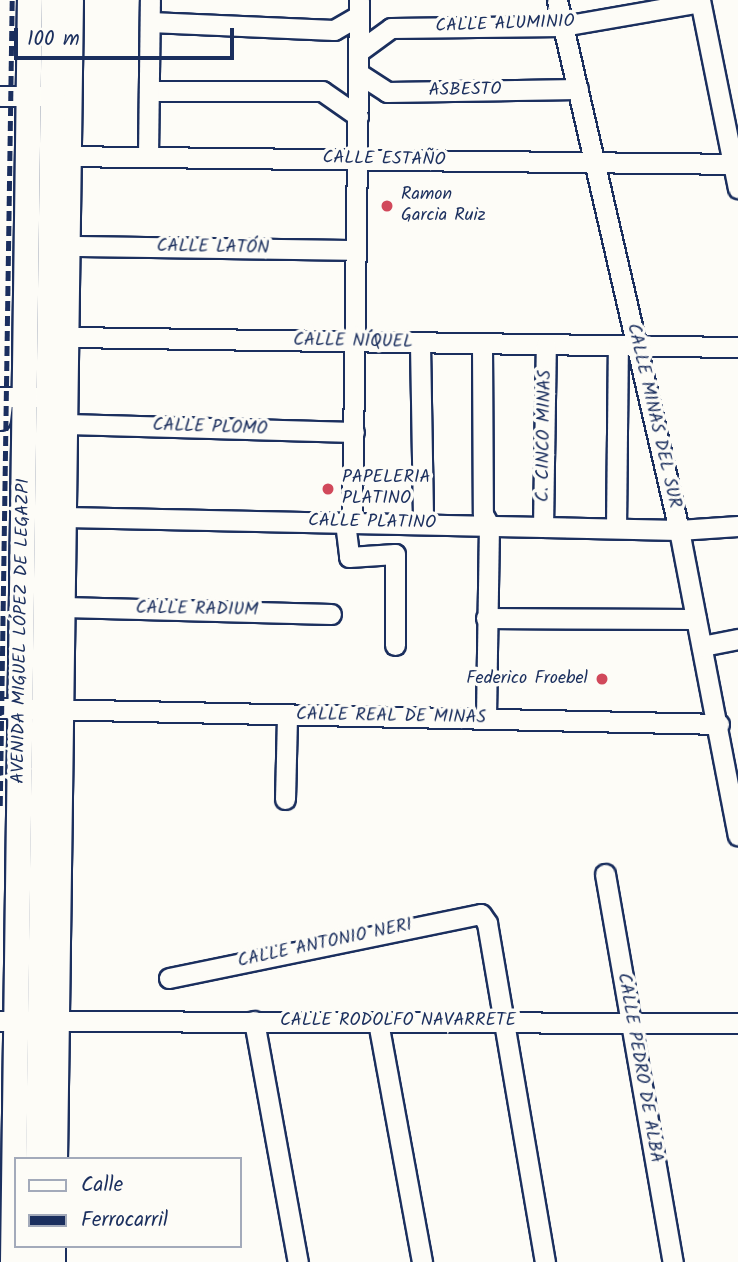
<!DOCTYPE html>
<meta charset="utf-8">
<style>
body{margin:0}
#map{position:relative;width:738px;height:1262px;overflow:hidden;background:#fdfcf7;font-family:Kalam,sans-serif}
div>[style]{position:absolute}
.roads{filter:drop-shadow(2px 0 #1b2f5e) drop-shadow(-2px 0 #1b2f5e) drop-shadow(0 2px #1b2f5e) drop-shadow(0 -2px #1b2f5e)}
.minor>*{height:19px;margin:-9.5px;padding:0 9.5px;transform-origin:9.5px;border-radius:9.5px;background:#fdfcf7}
.major>*{height:24px;margin:-12px;padding:0 12px;transform-origin:12px;border-radius:12px;background:#fdfcf7}
.rail>*{height:4.5px;margin-top:-2.25px;transform-origin:0;background:repeating-linear-gradient(90deg,#1b2f5e 0 10px,transparent 0 15px)}
.dots>*{width:19px;height:19px;translate:-50% -50%;box-sizing:border-box;border:4px solid #fdfcf7;border-radius:50%}
span{translate:-50% -50%;white-space:nowrap;text-align:center;line-height:1.15;-webkit-text-stroke:7px #fdfcf7;paint-order:stroke}
.street-label{font-size:18px;color:#1b2f5e}
.poi-label{font-size:18px;color:#1b2f5e}
.left{translate:0 -50%;text-align:left}
.right{translate:-100% -50%;text-align:right}
.legend{position:absolute;left:14px;top:1157px;width:228px;height:91px;box-sizing:border-box;background:#fdfcf7;border:2px solid #a3aaba;margin:0;padding:9px 12px;list-style:none;font-size:21px;color:#1b2f5e}
.legend li{display:flex;align-items:center;gap:14px;height:35px}
.legend b{width:35px;border:2px solid #a3aaba}
.scale{position:absolute;left:14px;top:28px;width:220px;height:32px;box-sizing:border-box;border:4px solid #1b2f5e;border-top:0;padding-left:9px;font-size:21px;line-height:24px;white-space:nowrap;color:#1b2f5e;-webkit-text-stroke:5px #fdfcf7;paint-order:stroke}
</style>
<div id="map">
<div class="roads">
<div class="minor">
<i style="left:557px;top:0;width:544px;rotate:77.04deg"></i>
<i style="left:679px;top:530px;width:311px;rotate:79.1deg"></i>
<i style="left:700px;top:0;width:192px;rotate:78.6deg"></i>
<i style="left:150px;top:22px;width:184px;rotate:2.5deg"></i>
<i style="left:334px;top:30px;width:28px;rotate:-30deg"></i>
<i style="left:358px;top:52px;width:41px;rotate:-36deg"></i>
<i style="left:391px;top:28px;width:172px;rotate:-0.7deg"></i>
<i style="left:563px;top:26px;width:139px;rotate:-9.9deg"></i>
<i style="left:358px;top:73px;width:35px;rotate:33deg"></i>
<i style="left:387px;top:92px;width:191px;rotate:-0.9deg"></i>
<i style="left:149px;top:91px;width:173px"></i>
<i style="left:322px;top:91px;width:44px;rotate:34.8deg"></i>
<i style="left:0;top:96px;width:41px"></i>
<i style="left:58px;top:156px;width:680px;rotate:0.67deg"></i>
<i style="left:148px;top:157px;width:157px;rotate:-89.3deg"></i>
<i style="left:70px;top:246px;width:286px;rotate:0.8deg"></i>
<i style="left:68px;top:337px;width:670px;rotate:0.86deg"></i>
<i style="left:420px;top:344px;width:180px;rotate:89deg"></i>
<i style="left:482px;top:345px;width:169px;rotate:89.7deg"></i>
<i style="left:483px;top:514px;width:13px;rotate:61deg"></i>
<i style="left:489px;top:525px;width:194px;rotate:90.9deg"></i>
<i style="left:0;top:397px;width:37px"></i>
<i style="left:0;top:420px;width:23px;rotate:-83deg"></i>
<i style="left:67px;top:424px;width:287px;rotate:1.6deg"></i>
<i style="left:65px;top:517px;width:614px;rotate:1.21deg"></i>
<i style="left:679px;top:530px;width:59px;rotate:-3.9deg"></i>
<i style="left:345px;top:522px;width:35px;rotate:83deg"></i>
<i style="left:349px;top:557px;width:46px;rotate:-3.7deg"></i>
<i style="left:395px;top:554px;width:91px;rotate:90deg"></i>
<i style="left:352px;top:522px;width:522px;rotate:-89.23deg"></i>
<i style="left:543px;top:527px;width:181px;rotate:-89.1deg"></i>
<i style="left:616px;top:528px;width:181px;rotate:-89.4deg"></i>
<i style="left:64px;top:607px;width:267px;rotate:1.5deg"></i>
<i style="left:486px;top:618px;width:210px;rotate:0.3deg"></i>
<i style="left:702px;top:646px;width:37px;rotate:-11deg"></i>
<i style="left:0;top:708px;width:719px;rotate:1.27deg"></i>
<i style="left:285px;top:799px;width:84px;rotate:-88.6deg"></i>
<i style="left:605px;top:874px;width:394px;rotate:80.1deg"></i>
<i style="left:169px;top:978px;width:318px;rotate:-11.6deg"></i>
<i style="left:481px;top:914px;width:11px;rotate:56deg"></i>
<i style="left:487px;top:923px;width:344px;rotate:80.3deg"></i>
<i style="left:0;top:1021px;width:738px;rotate:0.16deg"></i>
<i style="left:254px;top:1021px;width:245px;rotate:79.7deg"></i>
<i style="left:378px;top:1022px;width:244px;rotate:79.6deg"></i>
<i style="left:57px;top:1159px;width:1159px;rotate:-89.21deg"></i>
<i style="left:55px;top:1262px;width:16px;rotate:-90deg"></i>
</div>
<div class="major">
<i style="left:38px;top:1159px;width:1159px;rotate:-89.21deg"></i>
<i style="left:13px;top:1262px;width:1262px;rotate:-89.23deg"></i>
<i style="left:37px;top:1262px;width:16px;rotate:-90deg"></i>
</div>
</div>
<div class="rail">
<i style="left:0;top:806px;width:806px;rotate:-89.15deg"></i>
</div>
<div class="dots">
<i style="left:387px;top:206px;background:#d1495b"></i>
<i style="left:328px;top:489px;background:#d1495b"></i>
<i style="left:602px;top:679px;background:#d1495b"></i>
</div>
<div class="street-label">
<span style="left:505px;top:25px;rotate:-2deg">CALLE ALUMINIO</span>
<span style="left:465px;top:91px;rotate:-1deg">ASBESTO</span>
<span style="left:384px;top:160px;rotate:1deg">CALLE ESTAÑO</span>
<span style="left:213px;top:248px;rotate:1deg">CALLE LATÓN</span>
<span style="left:353px;top:342px;rotate:1deg">CALLE NÍQUEL</span>
<span style="left:653px;top:416px;rotate:77deg">CALLE MINAS DEL SUR</span>
<span style="left:210px;top:428px;rotate:2deg">CALLE PLOMO</span>
<span style="left:545px;top:436px;rotate:-89deg">C. CINCO MINAS</span>
<span style="left:372px;top:523px;rotate:1deg">CALLE PLATINO</span>
<span style="left:197px;top:610px;rotate:1deg">CALLE RADIUM</span>
<span style="left:22px;top:631px;rotate:-89deg">AVENIDA MIGUEL LÓPEZ DE LEGAZPI</span>
<span style="left:391px;top:717px;rotate:1deg">CALLE REAL DE MINAS</span>
<span style="left:325px;top:944px;rotate:-12deg">CALLE ANTONIO NERI</span>
<span style="left:398px;top:1021px">CALLE RODOLFO NAVARRETE</span>
<span style="left:639px;top:1068px;rotate:80deg">CALLE PEDRO DE ALBA</span>
</div>
<div class="poi-label">
<span class="left" style="left:401px;top:206px">Ramon<br>Garcia Ruiz</span>
<span class="left" style="left:342px;top:489px">PAPELERIA<br>PLATINO</span>
<span class="right" style="left:588px;top:679px">Federico Froebel</span>
</div>
<ul class="legend">
<li><b style="height:9px;background:#fdfcf7"></b>Calle</li>
<li><b style="height:9px;background:#1b2f5e"></b>Ferrocarril</li>
</ul>
<div class="scale">100 m</div>
</div>
